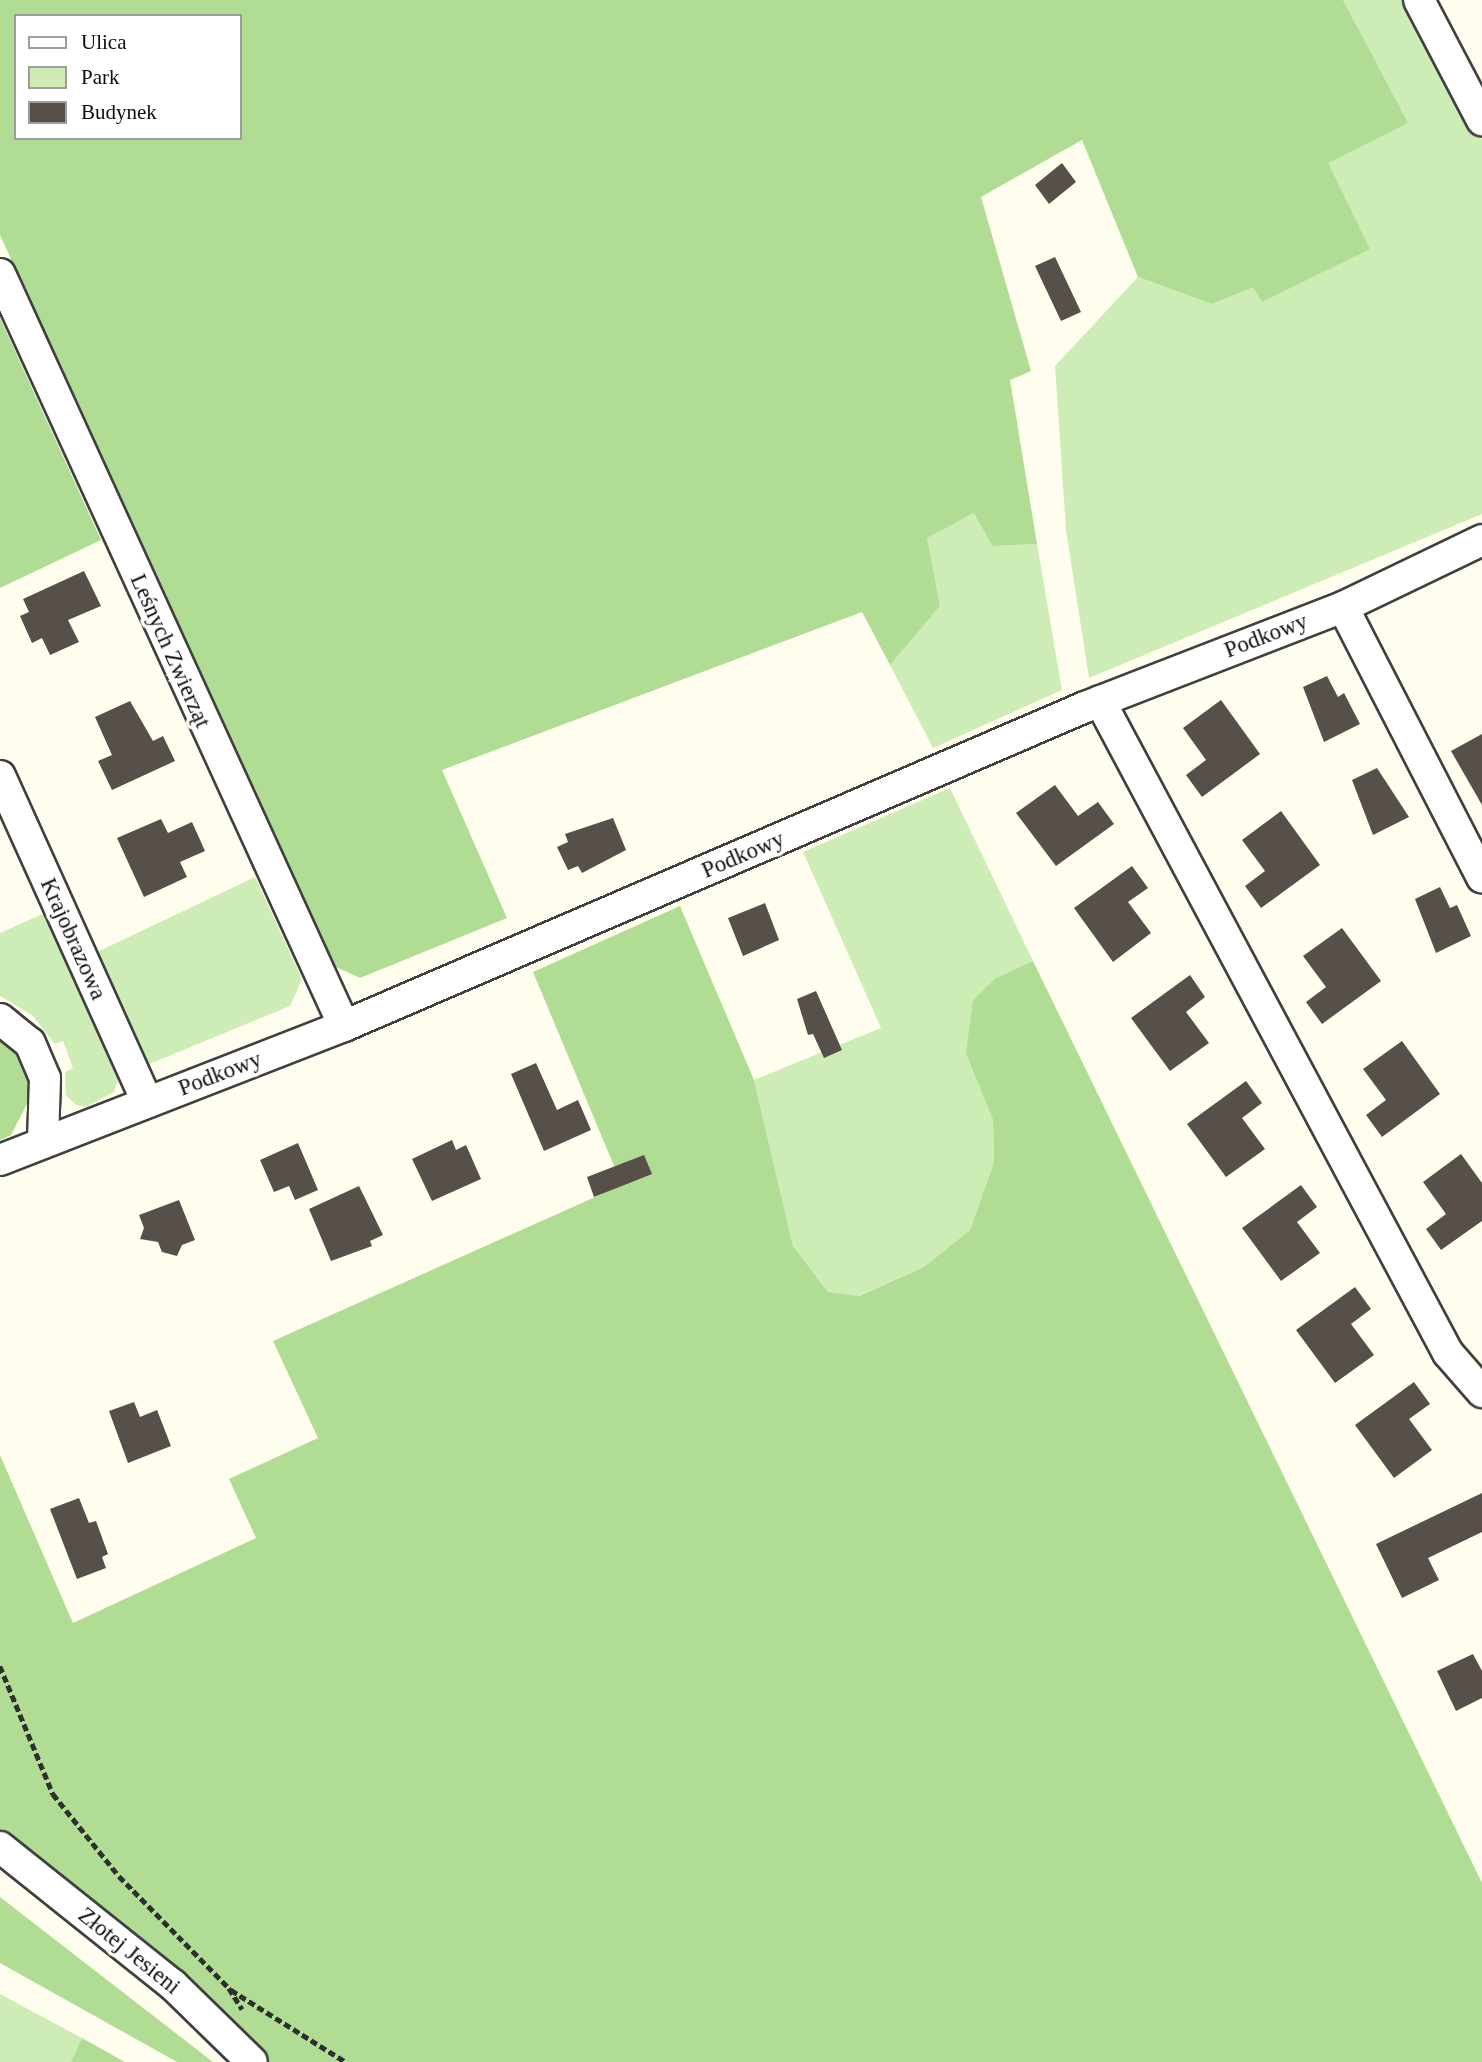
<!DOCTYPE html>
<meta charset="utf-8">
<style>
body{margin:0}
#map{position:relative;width:1482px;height:2062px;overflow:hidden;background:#fffded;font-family:Georgia,serif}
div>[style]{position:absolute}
.green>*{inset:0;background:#ceecb5}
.forest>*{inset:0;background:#b0dd93}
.building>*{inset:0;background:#574f49}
.path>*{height:4.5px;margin-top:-2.25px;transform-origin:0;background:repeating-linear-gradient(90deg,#2f2f2f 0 7px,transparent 0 10.5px)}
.roads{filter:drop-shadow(2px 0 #404040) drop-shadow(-2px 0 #404040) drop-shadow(0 2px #404040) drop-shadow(0 -2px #404040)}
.minor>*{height:30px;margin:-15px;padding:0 15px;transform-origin:15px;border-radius:15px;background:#fff}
span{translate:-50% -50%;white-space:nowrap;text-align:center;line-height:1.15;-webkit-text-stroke:7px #fff;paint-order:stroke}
.street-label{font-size:23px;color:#0d0d0d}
.legend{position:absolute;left:14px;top:14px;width:228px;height:126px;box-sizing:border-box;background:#fff;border:2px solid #9e9e9e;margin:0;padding:9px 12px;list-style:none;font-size:21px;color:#0d0d0d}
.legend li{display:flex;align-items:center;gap:14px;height:35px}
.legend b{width:35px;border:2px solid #9e9e9e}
</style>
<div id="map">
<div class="green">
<i style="clip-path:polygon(1343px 0,1408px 0,1482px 140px,1482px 514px,1089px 678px,1066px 530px,1055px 366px,1138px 277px,1212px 304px,1253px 286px,1262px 302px,1327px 163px,1407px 123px)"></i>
<i style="clip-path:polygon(974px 513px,992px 546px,1037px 544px,1062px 690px,933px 748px,890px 665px,940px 606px,926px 538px)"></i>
<i style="clip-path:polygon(950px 788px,1033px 961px,996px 978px,966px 1054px,993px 1120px,994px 1162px,970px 1230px,924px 1267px,858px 1296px,828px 1292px,793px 1246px,754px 1080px,881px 1028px,803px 852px)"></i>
<i style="clip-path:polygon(255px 877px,302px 979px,290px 1006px,142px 1067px,93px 954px)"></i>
<i style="clip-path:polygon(47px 912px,120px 1072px,114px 1092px,86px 1107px,76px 1105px,66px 1095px,65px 1072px,73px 1068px,63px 1041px,55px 1044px,32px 1015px,0 996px,0 933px)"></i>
<i style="clip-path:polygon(0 1994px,82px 2038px,71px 2062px,0 2062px)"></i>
</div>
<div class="forest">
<i style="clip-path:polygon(evenodd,0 0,1343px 0,1408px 123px,1328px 163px,1370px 249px,1262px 302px,1253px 287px,1212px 304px,1138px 277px,1082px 140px,981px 197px,1031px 371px,1010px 380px,1037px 544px,992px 546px,974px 513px,927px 538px,940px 606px,890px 665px,862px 612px,442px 770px,507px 918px,360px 978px,334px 966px,0 235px,0 0,16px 16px,240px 16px,240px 138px,16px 138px,16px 16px)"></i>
<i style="clip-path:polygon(0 318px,101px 540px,0 588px)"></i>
<i style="clip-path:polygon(680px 906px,754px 1080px,793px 1246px,828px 1292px,859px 1296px,924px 1267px,970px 1230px,994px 1162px,993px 1120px,966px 1054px,973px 1000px,996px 978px,1033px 961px,1482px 1883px,1482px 2062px,267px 2062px,0 1835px,0 1455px,73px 1623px,256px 1538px,229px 1479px,318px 1438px,273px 1341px,622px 1185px,533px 972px)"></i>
<i style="clip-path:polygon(0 1041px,19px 1055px,30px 1079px,30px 1098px,11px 1135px,0 1140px)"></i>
<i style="clip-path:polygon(0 1897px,213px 2062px,177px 2062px,0 1963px)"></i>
<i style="clip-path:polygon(82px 2038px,125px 2062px,71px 2062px)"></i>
</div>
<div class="building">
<i style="clip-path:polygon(1062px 163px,1076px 182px,1049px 204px,1035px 185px)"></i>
<i style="clip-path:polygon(1055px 257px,1081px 312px,1061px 321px,1035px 266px)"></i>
<i style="clip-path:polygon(84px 571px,101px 606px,68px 620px,79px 642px,50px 655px,42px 638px,32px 643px,20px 616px,29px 612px,23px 599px)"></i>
<i style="clip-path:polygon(1327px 676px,1338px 697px,1344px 693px,1360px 724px,1324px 742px,1303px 687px)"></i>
<i style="clip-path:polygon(1221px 700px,1260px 754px,1202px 797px,1186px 775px,1206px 760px,1183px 728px)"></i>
<i style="clip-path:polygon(130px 701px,153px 741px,163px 736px,175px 761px,112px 790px,98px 761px,112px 755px,95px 717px)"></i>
<i style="clip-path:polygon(1482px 734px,1482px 805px,1451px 751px)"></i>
<i style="clip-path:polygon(1377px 768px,1409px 817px,1373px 835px,1352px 780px)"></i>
<i style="clip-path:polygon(1055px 785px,1078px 816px,1098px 802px,1114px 824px,1056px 866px,1016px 813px)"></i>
<i style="clip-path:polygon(1281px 811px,1320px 865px,1261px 908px,1245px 886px,1265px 871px,1242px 840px)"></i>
<i style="clip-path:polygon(613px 818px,626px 850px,582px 873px,578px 866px,568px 870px,557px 847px,568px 842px,565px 834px)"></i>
<i style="clip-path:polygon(161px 819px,168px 833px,192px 822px,205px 851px,180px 862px,187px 877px,144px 897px,117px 838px)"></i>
<i style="clip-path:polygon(1132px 866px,1148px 888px,1128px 902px,1151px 933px,1113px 962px,1074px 908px)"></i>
<i style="clip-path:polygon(1440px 887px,1450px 908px,1457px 905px,1471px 936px,1436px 953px,1415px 899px)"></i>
<i style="clip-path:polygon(765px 903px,779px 940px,743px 956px,728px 918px)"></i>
<i style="clip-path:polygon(1342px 928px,1381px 981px,1322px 1024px,1306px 1002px,1326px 987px,1303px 956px)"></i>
<i style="clip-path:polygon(1190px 975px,1205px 997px,1186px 1012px,1209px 1043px,1170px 1071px,1131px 1018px)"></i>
<i style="clip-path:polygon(816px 991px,842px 1050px,824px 1058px,813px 1034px,808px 1035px,797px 999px)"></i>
<i style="clip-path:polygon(1402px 1041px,1440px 1094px,1382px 1137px,1366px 1115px,1386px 1100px,1363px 1069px)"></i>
<i style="clip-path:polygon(536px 1063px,557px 1110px,578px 1100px,591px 1130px,544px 1151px,511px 1074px)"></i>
<i style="clip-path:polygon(1246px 1081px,1262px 1103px,1242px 1118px,1265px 1149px,1226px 1177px,1187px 1124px)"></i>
<i style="clip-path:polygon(452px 1140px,456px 1150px,466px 1145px,481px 1179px,432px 1201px,412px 1159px)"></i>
<i style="clip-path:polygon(298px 1143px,318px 1190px,295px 1200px,289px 1186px,274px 1192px,260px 1160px)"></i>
<i style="clip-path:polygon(1461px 1154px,1482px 1183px,1482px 1221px,1441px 1250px,1426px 1229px,1446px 1214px,1423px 1182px)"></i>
<i style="clip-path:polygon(644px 1155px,652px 1174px,594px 1197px,587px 1177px)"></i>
<i style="clip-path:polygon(1301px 1185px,1317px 1207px,1297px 1222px,1320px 1253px,1281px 1281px,1242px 1228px)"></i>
<i style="clip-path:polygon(359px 1186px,383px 1235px,370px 1241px,372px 1246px,331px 1261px,309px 1209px)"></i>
<i style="clip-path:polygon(179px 1200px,195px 1240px,182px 1245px,177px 1256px,162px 1252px,158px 1242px,140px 1239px,144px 1228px,139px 1215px)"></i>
<i style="clip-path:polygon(1355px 1287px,1371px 1309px,1351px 1324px,1374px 1355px,1335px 1383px,1296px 1330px)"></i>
<i style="clip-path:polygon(1414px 1382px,1430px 1404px,1409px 1419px,1432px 1450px,1394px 1478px,1355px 1425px)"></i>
<i style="clip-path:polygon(134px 1402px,140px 1417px,157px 1410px,171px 1446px,128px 1463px,109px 1411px)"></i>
<i style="clip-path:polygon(1482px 1493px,1482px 1532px,1428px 1558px,1439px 1580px,1402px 1598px,1376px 1544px)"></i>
<i style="clip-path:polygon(79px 1498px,89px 1523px,96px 1521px,108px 1554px,102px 1557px,106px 1568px,77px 1579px,50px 1509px)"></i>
<i style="clip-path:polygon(1473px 1654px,1482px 1671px,1482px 1698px,1456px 1711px,1437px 1671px)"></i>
</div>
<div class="path">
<i style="left:0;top:1666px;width:139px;rotate:67.5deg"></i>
<i style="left:53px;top:1794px;width:105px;rotate:51.2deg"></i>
<i style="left:119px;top:1876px;width:157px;rotate:45.5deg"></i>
<i style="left:229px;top:1988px;width:25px;rotate:58deg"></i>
<i style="left:231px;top:1990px;width:136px;rotate:32.1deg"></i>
</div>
<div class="roads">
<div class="minor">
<i style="left:1419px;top:0;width:136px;rotate:62.3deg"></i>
<i style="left:0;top:274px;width:827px;rotate:65.42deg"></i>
<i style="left:1343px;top:607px;width:304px;rotate:62.8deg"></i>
<i style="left:1100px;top:701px;width:739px;rotate:61.91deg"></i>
<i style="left:1448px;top:1353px;width:52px;rotate:48.9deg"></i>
<i style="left:0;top:776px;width:358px;rotate:65.7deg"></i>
<i style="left:0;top:1019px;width:38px;rotate:39deg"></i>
<i style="left:30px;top:1043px;width:38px;rotate:67deg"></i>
<i style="left:45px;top:1078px;width:65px;rotate:91.8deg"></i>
<i style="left:0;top:1160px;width:369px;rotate:-21.3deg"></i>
<i style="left:344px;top:1026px;width:807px;rotate:-23.29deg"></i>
<i style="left:1085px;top:707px;width:277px;rotate:-21.2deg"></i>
<i style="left:1343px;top:607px;width:154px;rotate:-25.7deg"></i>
<i style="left:0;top:1847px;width:221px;rotate:38.6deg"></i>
<i style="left:173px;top:1985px;width:110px;rotate:44.3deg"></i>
</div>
</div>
<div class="street-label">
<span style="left:1266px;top:636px;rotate:-21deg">Podkowy</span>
<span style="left:170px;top:651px;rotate:66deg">Leśnych Zwierząt</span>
<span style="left:743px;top:855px;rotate:-23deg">Podkowy</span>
<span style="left:73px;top:939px;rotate:66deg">Krajobrazowa</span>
<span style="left:220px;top:1074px;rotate:-21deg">Podkowy</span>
<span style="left:129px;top:1951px;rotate:39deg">Złotej Jesieni</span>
</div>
<ul class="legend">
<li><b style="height:9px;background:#fff"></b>Ulica</li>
<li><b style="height:19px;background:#ceecb5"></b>Park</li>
<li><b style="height:19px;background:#574f49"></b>Budynek</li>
</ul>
</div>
